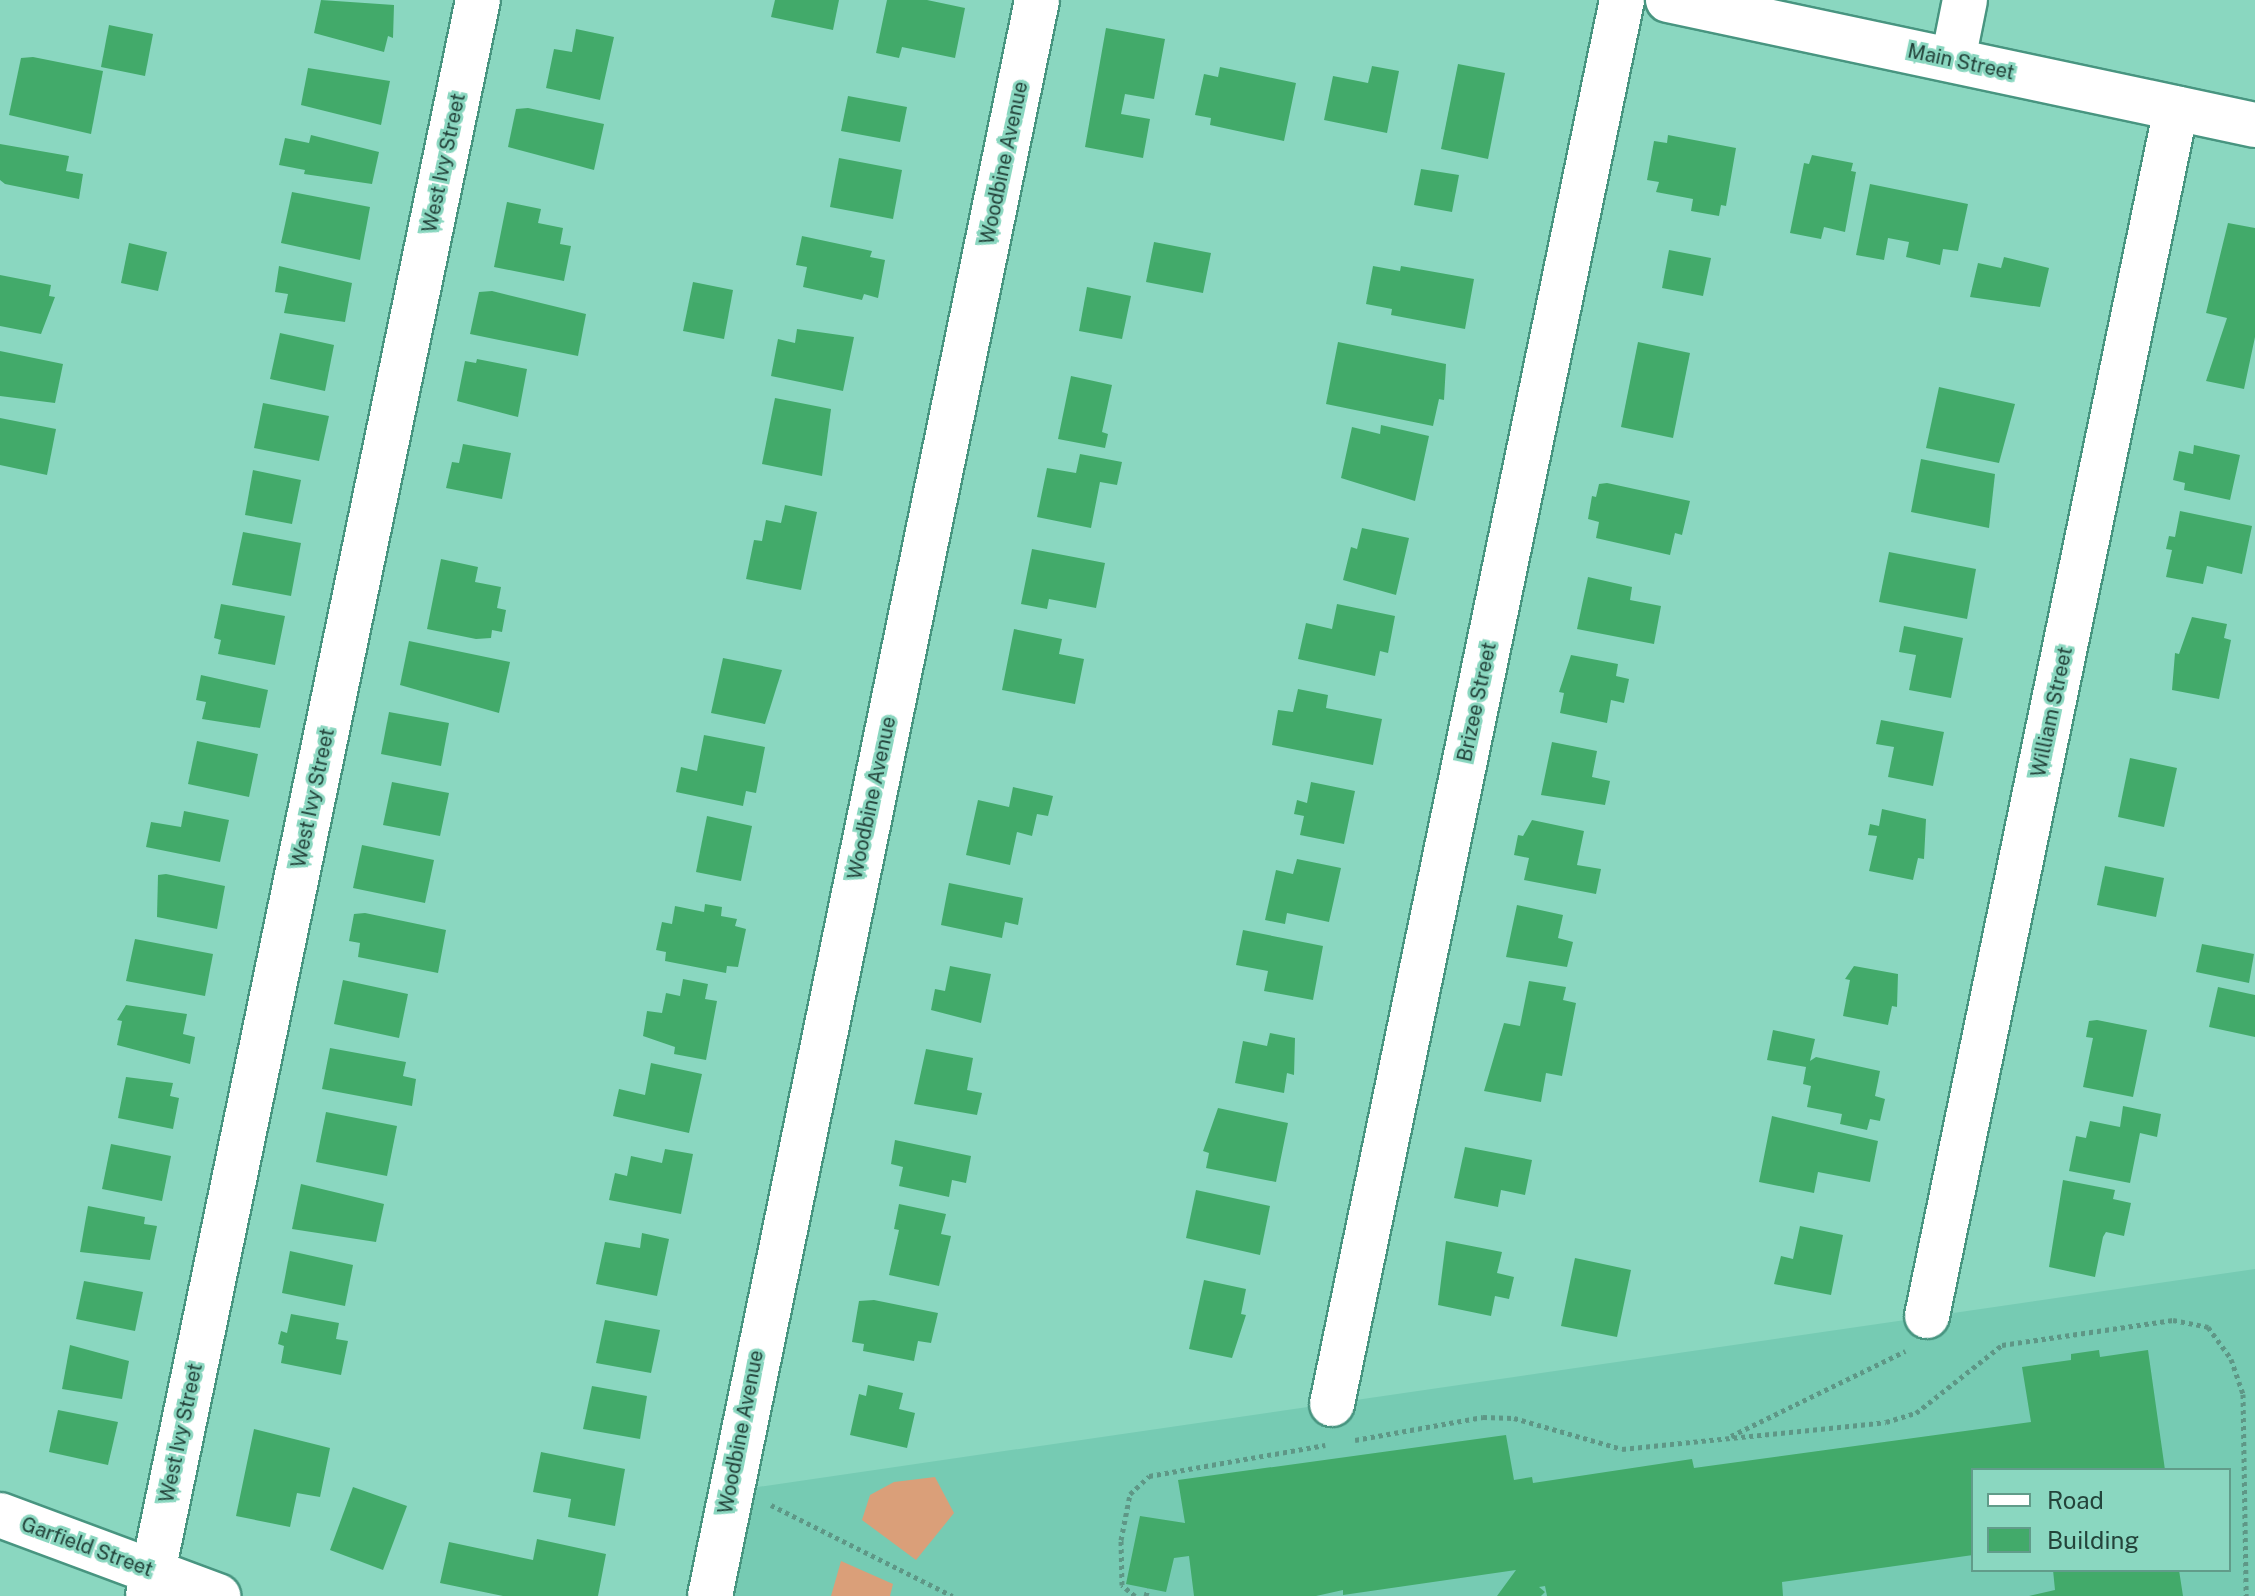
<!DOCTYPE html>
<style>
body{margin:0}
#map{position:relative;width:2255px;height:1596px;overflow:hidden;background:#8ad7c0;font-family:"Public Sans",sans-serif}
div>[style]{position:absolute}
.built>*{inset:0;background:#76cbb3}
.green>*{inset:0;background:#da9f79}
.building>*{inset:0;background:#42aa6a}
.path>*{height:5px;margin-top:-2.5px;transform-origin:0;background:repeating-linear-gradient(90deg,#5e9786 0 4px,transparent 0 8px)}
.roads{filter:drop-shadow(2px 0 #489580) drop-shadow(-2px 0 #489580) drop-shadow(0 2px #489580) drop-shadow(0 -2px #489580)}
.minor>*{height:44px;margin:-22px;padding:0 22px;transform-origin:22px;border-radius:22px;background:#fff}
span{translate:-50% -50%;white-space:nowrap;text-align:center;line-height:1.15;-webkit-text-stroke:6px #8ad7c0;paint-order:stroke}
.street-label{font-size:20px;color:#23433a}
.legend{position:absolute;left:1971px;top:1468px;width:260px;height:104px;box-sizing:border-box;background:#8ad7c0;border:2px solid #619c8a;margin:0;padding:10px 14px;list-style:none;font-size:24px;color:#23433a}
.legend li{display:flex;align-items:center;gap:16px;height:40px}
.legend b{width:40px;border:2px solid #619c8a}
</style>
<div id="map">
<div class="built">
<i style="clip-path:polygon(evenodd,2255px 1269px,2255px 1596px,732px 1596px,751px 1488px,2255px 1269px,1973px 1470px,2229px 1470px,2229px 1570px,1973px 1570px,1973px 1470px)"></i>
</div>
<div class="green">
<i style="clip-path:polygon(935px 1477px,954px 1513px,916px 1560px,862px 1520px,870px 1495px,894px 1482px)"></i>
<i style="clip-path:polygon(841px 1561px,893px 1584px,890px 1596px,831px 1596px)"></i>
</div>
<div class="building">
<i style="clip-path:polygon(321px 0,394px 5px,393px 38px,388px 36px,384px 52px,314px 33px)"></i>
<i style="clip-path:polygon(775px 0,839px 0,833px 30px,771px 17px)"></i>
<i style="clip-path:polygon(887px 0,927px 0,965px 8px,955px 58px,902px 47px,899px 58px,876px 53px)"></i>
<i style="clip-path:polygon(109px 25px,153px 34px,145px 76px,101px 67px)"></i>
<i style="clip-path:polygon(1106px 28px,1165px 39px,1154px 99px,1125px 94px,1121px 114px,1150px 119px,1143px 158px,1085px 147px)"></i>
<i style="clip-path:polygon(576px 29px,614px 37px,600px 100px,546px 88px,554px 49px,572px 52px)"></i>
<i style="clip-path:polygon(33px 57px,103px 71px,91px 134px,9px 115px,21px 58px)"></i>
<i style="clip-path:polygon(1458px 64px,1505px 73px,1488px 159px,1441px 149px)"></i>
<i style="clip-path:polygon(1372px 66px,1399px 71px,1387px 133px,1324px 120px,1333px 76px,1368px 83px)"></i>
<i style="clip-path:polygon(1220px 67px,1296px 83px,1284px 141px,1210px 125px,1211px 118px,1195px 115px,1204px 74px,1218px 77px)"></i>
<i style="clip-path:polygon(308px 68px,390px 81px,381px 125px,301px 105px)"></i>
<i style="clip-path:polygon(848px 96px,907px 107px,900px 142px,841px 131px)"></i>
<i style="clip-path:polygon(528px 108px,604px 124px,594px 170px,508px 147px,516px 109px)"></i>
<i style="clip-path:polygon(311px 135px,379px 152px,372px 184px,304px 174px,305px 170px,279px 165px,285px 138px,309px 143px)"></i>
<i style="clip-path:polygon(1668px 135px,1736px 148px,1726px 206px,1721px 205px,1719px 216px,1691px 211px,1693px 199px,1656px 192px,1659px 182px,1647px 180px,1654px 141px,1667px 143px)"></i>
<i style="clip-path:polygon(0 144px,69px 156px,66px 171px,83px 174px,79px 199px,5px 184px,0 180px)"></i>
<i style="clip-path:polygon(1812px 155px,1853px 163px,1851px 171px,1856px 172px,1845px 232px,1824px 227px,1821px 239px,1790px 233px,1804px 163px,1809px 164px)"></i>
<i style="clip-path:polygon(839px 158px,902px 170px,893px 219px,830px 207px)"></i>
<i style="clip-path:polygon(1421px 169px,1459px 175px,1452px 212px,1414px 205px)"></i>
<i style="clip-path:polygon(1870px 184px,1968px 204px,1958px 251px,1943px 249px,1940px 265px,1906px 257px,1909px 242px,1888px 238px,1884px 260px,1856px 255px)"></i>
<i style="clip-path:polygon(292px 192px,370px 207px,360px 260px,281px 243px)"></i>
<i style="clip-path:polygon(507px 202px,541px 209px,538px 223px,563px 228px,560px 244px,571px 246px,564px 281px,494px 267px)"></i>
<i style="clip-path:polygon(2228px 223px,2255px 228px,2255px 337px,2244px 389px,2206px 381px,2227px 318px,2206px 313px)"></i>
<i style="clip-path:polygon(802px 236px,872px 251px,870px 257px,885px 260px,878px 298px,864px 294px,862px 300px,803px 287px,807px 267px,796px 265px)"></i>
<i style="clip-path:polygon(1154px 242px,1211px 253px,1203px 293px,1146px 282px)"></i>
<i style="clip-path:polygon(129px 243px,167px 252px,158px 291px,121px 283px)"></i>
<i style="clip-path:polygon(1669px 250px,1711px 258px,1703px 296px,1662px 288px)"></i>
<i style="clip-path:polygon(2004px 257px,2049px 268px,2040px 307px,1970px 297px,1978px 263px,2001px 268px)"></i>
<i style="clip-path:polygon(279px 266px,352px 283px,345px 322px,284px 313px,288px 294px,275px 292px)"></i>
<i style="clip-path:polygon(1373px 266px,1400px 271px,1401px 266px,1474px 279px,1465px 329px,1391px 315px,1392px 309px,1366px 304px)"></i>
<i style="clip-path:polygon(0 275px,51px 285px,49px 296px,55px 297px,41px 334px,0 326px)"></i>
<i style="clip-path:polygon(693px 282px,733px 290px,724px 339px,683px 331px)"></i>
<i style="clip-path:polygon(1087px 287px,1131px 296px,1122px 339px,1079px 331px)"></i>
<i style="clip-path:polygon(492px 291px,586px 314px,578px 356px,470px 334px,479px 292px)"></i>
<i style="clip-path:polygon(797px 329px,854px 337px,843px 391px,771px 376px,778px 339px,795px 343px)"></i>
<i style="clip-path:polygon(280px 333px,334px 345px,325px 391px,270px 379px)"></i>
<i style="clip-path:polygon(1338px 342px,1446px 364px,1444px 400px,1439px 399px,1433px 426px,1326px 404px)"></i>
<i style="clip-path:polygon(1638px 342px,1690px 353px,1673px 438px,1621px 427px)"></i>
<i style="clip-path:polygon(0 351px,63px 364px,55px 403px,0 396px)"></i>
<i style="clip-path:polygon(477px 359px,527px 369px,518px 417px,457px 401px,465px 361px,476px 363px)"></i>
<i style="clip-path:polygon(1071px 376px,1112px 385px,1102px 432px,1108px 434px,1105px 448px,1058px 439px)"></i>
<i style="clip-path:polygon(1939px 387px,2015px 404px,1999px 463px,1926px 448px)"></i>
<i style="clip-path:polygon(775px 398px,831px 409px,822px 476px,762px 464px)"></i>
<i style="clip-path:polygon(263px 403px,329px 416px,319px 461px,254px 448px)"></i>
<i style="clip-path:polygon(0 418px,56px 429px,47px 475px,0 465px)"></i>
<i style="clip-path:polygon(1381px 425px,1429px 436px,1415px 501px,1341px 478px,1352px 427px,1380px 434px)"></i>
<i style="clip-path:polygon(463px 444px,511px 453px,502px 499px,446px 488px,452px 462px,459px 463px)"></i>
<i style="clip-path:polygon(2194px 445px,2240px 455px,2230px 500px,2184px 490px,2185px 483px,2173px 480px,2179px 451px,2193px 454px)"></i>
<i style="clip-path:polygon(1080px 454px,1122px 462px,1117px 485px,1100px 482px,1091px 528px,1037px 517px,1047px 468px,1076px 473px)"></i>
<i style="clip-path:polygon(1921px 459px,1995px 474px,1989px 528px,1911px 512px)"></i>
<i style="clip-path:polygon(253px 470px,301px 480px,292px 524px,245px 515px)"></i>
<i style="clip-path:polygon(1607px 483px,1690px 501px,1682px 535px,1675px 533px,1670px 555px,1596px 538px,1599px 522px,1588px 519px,1592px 496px,1596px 497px,1599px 484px)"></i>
<i style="clip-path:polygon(785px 505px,817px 512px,801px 590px,746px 579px,754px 540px,762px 541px,766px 520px,781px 523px)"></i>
<i style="clip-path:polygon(2180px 511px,2252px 526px,2242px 574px,2207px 566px,2203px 584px,2166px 577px,2172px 550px,2166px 549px,2169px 536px,2175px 537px)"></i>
<i style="clip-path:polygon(1362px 528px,1409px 538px,1396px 595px,1343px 580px,1351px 547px,1357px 549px)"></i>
<i style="clip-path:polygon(243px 532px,301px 543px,291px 596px,232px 585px)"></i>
<i style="clip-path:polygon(1032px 549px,1105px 563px,1096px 608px,1049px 599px,1047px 609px,1021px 604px)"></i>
<i style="clip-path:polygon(1889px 552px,1976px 569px,1967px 619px,1879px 602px)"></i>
<i style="clip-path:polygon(441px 559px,478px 567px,475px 582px,501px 587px,497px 608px,506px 610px,502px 632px,492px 630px,491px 638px,476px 639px,427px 629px)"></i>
<i style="clip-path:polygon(1588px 577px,1632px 587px,1630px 600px,1661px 606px,1654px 644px,1577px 629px)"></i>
<i style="clip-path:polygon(221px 604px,285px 616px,275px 665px,218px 654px,221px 640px,214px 638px)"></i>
<i style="clip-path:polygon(1337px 604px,1395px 616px,1388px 653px,1380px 651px,1375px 676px,1298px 659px,1306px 623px,1332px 629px)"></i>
<i style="clip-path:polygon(2192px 617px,2227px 624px,2224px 638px,2231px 640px,2219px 699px,2172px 690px,2175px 653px,2179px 654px)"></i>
<i style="clip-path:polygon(1904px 626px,1963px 638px,1951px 698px,1909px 690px,1916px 655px,1899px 652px)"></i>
<i style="clip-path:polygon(1014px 629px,1062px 639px,1059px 654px,1084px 659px,1075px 704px,1002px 690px)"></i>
<i style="clip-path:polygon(409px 641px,510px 662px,499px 713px,400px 685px)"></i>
<i style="clip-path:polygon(1571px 655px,1618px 664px,1616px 676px,1629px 679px,1624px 703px,1611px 700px,1607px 723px,1560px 713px,1564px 693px,1559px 692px)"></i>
<i style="clip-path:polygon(723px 658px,782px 670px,765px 724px,711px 713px)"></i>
<i style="clip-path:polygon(201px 675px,268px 690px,260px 728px,202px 719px,206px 702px,196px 700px)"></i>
<i style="clip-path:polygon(1298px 689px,1328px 695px,1326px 708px,1382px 719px,1373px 765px,1272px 745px,1278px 710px,1293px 712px)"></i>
<i style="clip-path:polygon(389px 712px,449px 723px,441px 766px,381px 754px)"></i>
<i style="clip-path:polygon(1881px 720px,1944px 732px,1933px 786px,1888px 777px,1894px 747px,1876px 744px)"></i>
<i style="clip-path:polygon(704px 735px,765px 747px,756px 793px,746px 791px,743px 806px,676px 792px,681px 767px,697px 771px)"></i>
<i style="clip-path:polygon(197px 741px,258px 754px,249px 797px,188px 784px)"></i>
<i style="clip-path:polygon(1552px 742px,1597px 751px,1592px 777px,1610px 781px,1605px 805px,1541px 795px)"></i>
<i style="clip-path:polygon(2130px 758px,2177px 768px,2164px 827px,2118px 817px)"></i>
<i style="clip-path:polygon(392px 782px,449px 793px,440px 836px,383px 825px)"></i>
<i style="clip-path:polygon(1311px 782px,1355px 791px,1344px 844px,1300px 835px,1304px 816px,1294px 814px,1297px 800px,1307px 803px)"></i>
<i style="clip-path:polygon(1013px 787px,1053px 796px,1048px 816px,1037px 814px,1032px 836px,1017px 832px,1010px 865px,966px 855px,978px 800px,1009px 807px)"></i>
<i style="clip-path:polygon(1882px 809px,1926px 819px,1924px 859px,1918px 858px,1913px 880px,1869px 871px,1877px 836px,1868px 835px,1870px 824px,1879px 826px)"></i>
<i style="clip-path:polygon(184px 811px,229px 820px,220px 862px,146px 847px,151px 822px,181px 827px)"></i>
<i style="clip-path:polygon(707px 816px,752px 826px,741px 881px,696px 872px)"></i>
<i style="clip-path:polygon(1532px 820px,1584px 831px,1577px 865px,1601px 869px,1596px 894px,1524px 880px,1529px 858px,1514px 855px,1518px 835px,1523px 836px)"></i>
<i style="clip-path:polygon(362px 845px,434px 860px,425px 903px,353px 888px)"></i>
<i style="clip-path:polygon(1297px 859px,1341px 868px,1329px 922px,1287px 913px,1285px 924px,1265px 920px,1276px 870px,1293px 874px)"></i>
<i style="clip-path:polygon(2105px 866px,2164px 878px,2156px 917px,2097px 905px)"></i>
<i style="clip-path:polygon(166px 874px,225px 886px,217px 929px,157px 917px,158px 875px)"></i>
<i style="clip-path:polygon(949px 883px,1023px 898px,1018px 925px,1005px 922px,1002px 938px,941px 925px)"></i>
<i style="clip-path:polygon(705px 904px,722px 907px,721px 916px,737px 919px,735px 926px,746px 929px,738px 967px,727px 966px,726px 973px,665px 961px,666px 952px,656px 950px,662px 922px,672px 924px,675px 906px,704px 912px)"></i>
<i style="clip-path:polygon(1517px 905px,1563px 915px,1558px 938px,1573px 942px,1567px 967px,1506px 957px)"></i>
<i style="clip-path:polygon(365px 913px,446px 930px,438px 973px,358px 957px,360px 943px,349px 941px,354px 914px)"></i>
<i style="clip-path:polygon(1243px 930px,1323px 946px,1313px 1000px,1264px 991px,1268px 971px,1236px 965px)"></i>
<i style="clip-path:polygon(135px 939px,213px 954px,205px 996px,126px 981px)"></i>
<i style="clip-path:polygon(2202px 944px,2254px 954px,2249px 983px,2196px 972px)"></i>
<i style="clip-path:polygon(950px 966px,991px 974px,981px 1023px,931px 1010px,935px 989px,945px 991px)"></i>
<i style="clip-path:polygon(1854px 966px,1898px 974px,1897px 1007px,1892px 1006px,1888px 1025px,1843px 1016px,1850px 980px,1845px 979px)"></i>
<i style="clip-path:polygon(683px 979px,708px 984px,705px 999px,717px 1001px,706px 1060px,674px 1054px,675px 1047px,643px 1036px,647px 1011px,662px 1013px,666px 993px,680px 996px)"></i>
<i style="clip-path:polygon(343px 980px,408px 994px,399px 1038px,334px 1024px)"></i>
<i style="clip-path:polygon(1529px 981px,1566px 987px,1563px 1000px,1576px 1003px,1562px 1076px,1546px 1073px,1541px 1102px,1484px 1091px,1504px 1023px,1520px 1026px)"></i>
<i style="clip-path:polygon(2218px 987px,2255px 995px,2255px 1037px,2209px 1027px)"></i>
<i style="clip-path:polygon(126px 1005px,187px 1014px,183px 1034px,195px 1037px,190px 1064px,117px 1045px,122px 1021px,117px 1020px)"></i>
<i style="clip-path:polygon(2097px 1020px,2147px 1030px,2133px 1097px,2083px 1087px,2093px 1038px,2086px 1037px,2089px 1021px)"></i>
<i style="clip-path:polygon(1773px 1030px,1815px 1039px,1810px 1061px,1816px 1057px,1880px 1071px,1875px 1096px,1885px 1099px,1880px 1121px,1870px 1119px,1867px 1130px,1840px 1124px,1842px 1114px,1807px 1107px,1811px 1086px,1803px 1084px,1806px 1067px,1767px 1060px)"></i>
<i style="clip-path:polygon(1270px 1033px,1295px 1038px,1294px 1075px,1287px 1073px,1284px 1093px,1235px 1083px,1243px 1041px,1267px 1046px)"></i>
<i style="clip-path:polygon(330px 1048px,406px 1062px,403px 1076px,416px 1079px,412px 1106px,322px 1089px)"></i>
<i style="clip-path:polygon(926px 1049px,973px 1058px,967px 1090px,982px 1093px,977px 1115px,914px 1104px)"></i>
<i style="clip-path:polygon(651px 1063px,702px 1074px,689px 1133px,613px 1116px,619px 1089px,645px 1095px)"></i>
<i style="clip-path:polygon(126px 1077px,173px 1083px,170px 1096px,179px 1098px,173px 1129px,118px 1118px)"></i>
<i style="clip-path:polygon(2123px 1106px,2161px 1114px,2157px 1137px,2140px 1133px,2130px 1183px,2069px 1171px,2076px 1136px,2086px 1138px,2090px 1121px,2120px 1127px)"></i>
<i style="clip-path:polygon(1218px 1108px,1288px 1123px,1276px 1182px,1206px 1168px,1209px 1153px,1203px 1151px)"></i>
<i style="clip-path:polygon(326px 1112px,397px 1126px,387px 1176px,316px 1162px)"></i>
<i style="clip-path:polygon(1772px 1116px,1878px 1141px,1870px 1182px,1818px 1172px,1814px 1193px,1759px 1182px)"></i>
<i style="clip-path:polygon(895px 1140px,971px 1156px,966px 1183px,952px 1180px,949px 1197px,899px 1186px,903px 1167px,891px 1164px)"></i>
<i style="clip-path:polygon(111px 1144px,171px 1156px,162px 1201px,102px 1189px)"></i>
<i style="clip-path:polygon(1465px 1147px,1532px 1160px,1525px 1195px,1501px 1190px,1498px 1207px,1454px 1198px)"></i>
<i style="clip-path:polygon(665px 1149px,693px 1154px,681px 1214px,609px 1200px,615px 1173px,627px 1176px,631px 1156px,662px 1163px)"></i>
<i style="clip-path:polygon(2063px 1180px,2115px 1190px,2113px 1199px,2131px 1203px,2124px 1236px,2106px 1232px,2103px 1237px,2095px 1277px,2049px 1267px)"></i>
<i style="clip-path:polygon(301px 1184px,384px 1204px,376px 1242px,292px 1229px)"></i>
<i style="clip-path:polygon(1196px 1190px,1270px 1206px,1260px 1255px,1186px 1238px)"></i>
<i style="clip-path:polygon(899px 1204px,946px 1214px,941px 1234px,951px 1236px,939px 1286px,889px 1275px,899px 1230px,894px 1229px)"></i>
<i style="clip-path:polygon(88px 1206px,145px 1217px,144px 1224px,157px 1226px,150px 1260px,80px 1252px)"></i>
<i style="clip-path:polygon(1800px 1226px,1843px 1235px,1831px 1295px,1774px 1284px,1781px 1256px,1793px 1259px)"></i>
<i style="clip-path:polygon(642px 1233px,669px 1239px,657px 1296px,596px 1284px,605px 1242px,640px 1248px)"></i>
<i style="clip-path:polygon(1446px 1241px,1502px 1252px,1497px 1273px,1514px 1277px,1509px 1299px,1495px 1296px,1491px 1316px,1438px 1305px)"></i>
<i style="clip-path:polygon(290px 1251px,353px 1265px,345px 1306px,282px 1293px)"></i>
<i style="clip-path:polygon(1575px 1258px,1631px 1270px,1617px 1337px,1561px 1326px)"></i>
<i style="clip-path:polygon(1204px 1280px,1246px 1289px,1241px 1314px,1246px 1315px,1232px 1358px,1189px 1349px)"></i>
<i style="clip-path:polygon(84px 1281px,143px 1292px,135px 1331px,76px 1319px)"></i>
<i style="clip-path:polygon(874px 1300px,938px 1313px,931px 1343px,918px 1341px,914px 1361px,863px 1351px,864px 1344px,852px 1342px,859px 1301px)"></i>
<i style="clip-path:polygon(291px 1314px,339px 1323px,336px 1339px,348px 1341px,341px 1375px,281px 1363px,284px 1346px,278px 1344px,281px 1331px,287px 1333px)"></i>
<i style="clip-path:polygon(605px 1320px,660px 1330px,651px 1373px,596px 1363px)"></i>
<i style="clip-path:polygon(70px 1345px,129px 1361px,122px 1399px,62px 1389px)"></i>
<i style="clip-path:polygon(2099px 1350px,2100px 1357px,2148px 1350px,2165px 1470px,1973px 1470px,1973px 1555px,1782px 1582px,1783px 1596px,1547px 1596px,1545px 1586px,1539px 1587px,1545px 1592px,1541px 1596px,1497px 1596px,1516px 1570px,1343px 1595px,1343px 1590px,1316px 1596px,1194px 1596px,1189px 1556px,1174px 1558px,1166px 1592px,1126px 1584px,1140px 1516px,1185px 1523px,1178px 1480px,1506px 1435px,1514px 1480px,1532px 1477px,1533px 1483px,1692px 1459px,1694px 1468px,2031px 1422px,2022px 1367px,2071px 1360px,2071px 1354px)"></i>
<i style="clip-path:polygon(868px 1385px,903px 1393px,899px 1409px,915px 1413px,907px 1448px,850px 1435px,859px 1394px,866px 1396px)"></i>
<i style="clip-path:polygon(592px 1386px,647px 1396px,640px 1439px,583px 1429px)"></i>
<i style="clip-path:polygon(58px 1410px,118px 1422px,108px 1465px,49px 1452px)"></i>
<i style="clip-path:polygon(254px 1429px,330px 1448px,320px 1497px,297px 1493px,290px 1527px,236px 1516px)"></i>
<i style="clip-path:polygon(541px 1452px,625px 1469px,615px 1526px,568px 1517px,571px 1499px,533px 1492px)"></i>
<i style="clip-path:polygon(353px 1487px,407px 1506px,383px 1570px,330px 1550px)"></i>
<i style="clip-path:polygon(537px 1539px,606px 1554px,598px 1596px,503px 1596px,440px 1583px,449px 1542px,533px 1560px)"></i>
<i style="clip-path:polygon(2053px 1570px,2179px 1570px,2183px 1596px,2029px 1596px,2055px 1590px)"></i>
</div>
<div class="path">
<i style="left:1731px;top:1436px;width:194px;rotate:-26deg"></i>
<i style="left:1355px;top:1440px;width:130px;rotate:-10.2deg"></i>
<i style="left:1483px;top:1417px;width:31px;rotate:2deg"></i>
<i style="left:1514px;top:1418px;width:112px;rotate:16deg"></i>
<i style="left:1622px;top:1449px;width:265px;rotate:-5.8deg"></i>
<i style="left:1886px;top:1422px;width:31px;rotate:-17deg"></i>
<i style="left:1916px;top:1413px;width:110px;rotate:-38.3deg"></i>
<i style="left:2002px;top:1345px;width:173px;rotate:-8.3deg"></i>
<i style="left:2173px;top:1320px;width:36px;rotate:11deg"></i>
<i style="left:2208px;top:1327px;width:39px;rotate:54deg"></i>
<i style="left:2231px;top:1359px;width:37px;rotate:71deg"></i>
<i style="left:2243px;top:1394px;width:202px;rotate:89.1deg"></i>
<i style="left:771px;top:1505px;width:203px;rotate:26.6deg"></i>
<i style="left:1135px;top:1596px;width:17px;rotate:-140deg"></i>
<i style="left:1122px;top:1585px;width:45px;rotate:-91.3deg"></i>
<i style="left:1121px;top:1540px;width:47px;rotate:-78.9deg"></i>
<i style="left:1130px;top:1494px;width:26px;rotate:-43deg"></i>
<i style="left:1149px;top:1476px;width:179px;rotate:-10deg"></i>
<i style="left:1146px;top:1596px;width:8px;rotate:-76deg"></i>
</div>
<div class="roads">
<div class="minor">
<i style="left:1668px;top:0;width:600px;rotate:12.02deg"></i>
<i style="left:1953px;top:60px;width:61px;rotate:-78.7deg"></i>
<i style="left:1927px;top:1316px;width:1233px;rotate:-78.35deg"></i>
<i style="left:1332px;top:1404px;width:1434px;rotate:-78.33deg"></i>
<i style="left:0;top:1515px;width:233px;rotate:20.4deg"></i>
<i style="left:148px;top:1596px;width:1630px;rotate:-78.32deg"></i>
<i style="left:710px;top:1596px;width:1629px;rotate:-78.42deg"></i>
</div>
</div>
<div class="street-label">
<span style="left:1961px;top:62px;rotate:12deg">Main Street</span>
<span style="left:444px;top:163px;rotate:-78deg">West Ivy Street</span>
<span style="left:1004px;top:163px;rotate:-78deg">Woodbine Avenue</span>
<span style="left:1477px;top:702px;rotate:-78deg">Brizee Street</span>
<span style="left:2052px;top:712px;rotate:-78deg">William Street</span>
<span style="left:313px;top:798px;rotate:-78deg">West Ivy Street</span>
<span style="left:872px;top:798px;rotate:-78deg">Woodbine Avenue</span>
<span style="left:741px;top:1432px;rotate:-79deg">Woodbine Avenue</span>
<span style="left:181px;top:1433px;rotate:-78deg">West Ivy Street</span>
<span style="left:87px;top:1547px;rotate:20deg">Garfield Street</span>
</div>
<ul class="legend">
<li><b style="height:10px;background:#fff"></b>Road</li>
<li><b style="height:22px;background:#42aa6a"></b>Building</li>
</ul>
</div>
